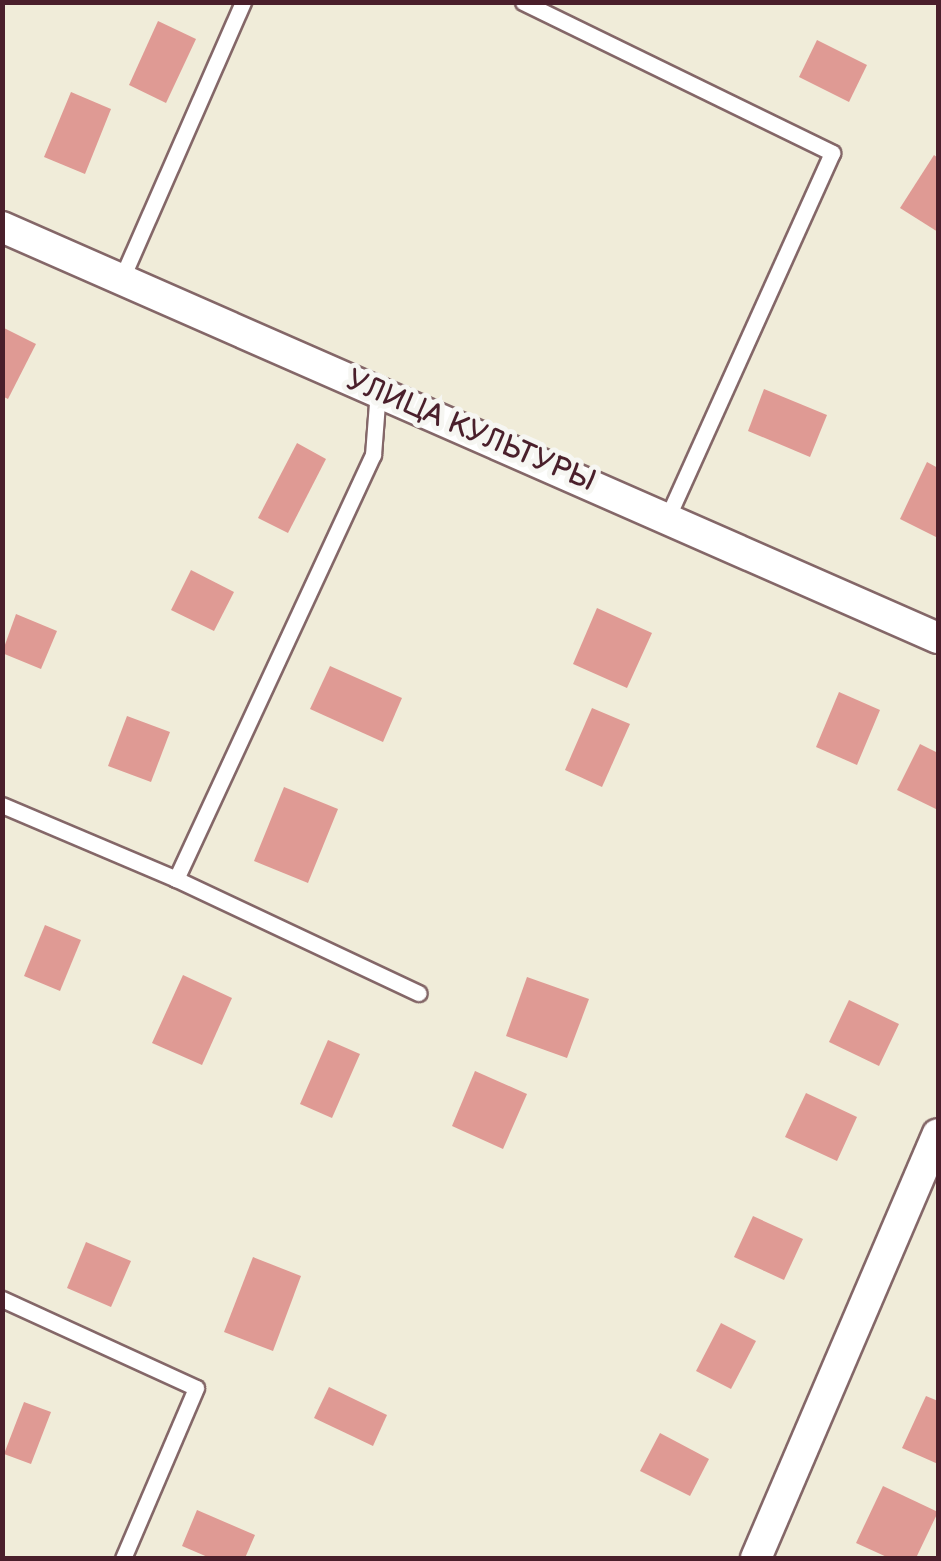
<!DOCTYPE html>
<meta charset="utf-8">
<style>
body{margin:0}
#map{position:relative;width:941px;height:1561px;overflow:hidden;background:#f0ecd9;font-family:"Balsamiq Sans",sans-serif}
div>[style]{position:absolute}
.building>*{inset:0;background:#df9a94}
.roads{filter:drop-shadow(2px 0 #846768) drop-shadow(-2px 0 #846768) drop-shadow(0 2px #846768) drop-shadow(0 -2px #846768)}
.service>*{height:15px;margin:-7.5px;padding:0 7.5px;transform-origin:7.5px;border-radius:7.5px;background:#fff}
.minor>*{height:30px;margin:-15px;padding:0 15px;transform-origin:15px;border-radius:15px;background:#fff}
span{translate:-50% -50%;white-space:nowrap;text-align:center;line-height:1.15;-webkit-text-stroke:10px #f6f6f2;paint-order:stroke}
.street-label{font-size:30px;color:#4a1f2b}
.frame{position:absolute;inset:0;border:5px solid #4a1f2b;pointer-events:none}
</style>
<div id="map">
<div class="building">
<i style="clip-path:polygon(158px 21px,196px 39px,166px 103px,129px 85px)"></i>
<i style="clip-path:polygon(817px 40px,867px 65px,849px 102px,799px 77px)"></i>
<i style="clip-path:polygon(71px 92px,111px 109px,85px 174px,44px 157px)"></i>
<i style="clip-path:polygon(934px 155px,938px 158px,938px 232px,900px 208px)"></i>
<i style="clip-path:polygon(2px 327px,36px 344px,8px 399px,2px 396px)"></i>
<i style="clip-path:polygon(764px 389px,827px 415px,810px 457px,748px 431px)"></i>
<i style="clip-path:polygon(297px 443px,326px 459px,288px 533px,258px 518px)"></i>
<i style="clip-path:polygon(927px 462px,938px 468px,938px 538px,900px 519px)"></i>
<i style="clip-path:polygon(191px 570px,234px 592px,214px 631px,171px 610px)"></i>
<i style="clip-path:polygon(597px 608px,652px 633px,627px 688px,573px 664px)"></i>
<i style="clip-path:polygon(16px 614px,57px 631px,41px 669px,2px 653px)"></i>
<i style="clip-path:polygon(330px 666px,402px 698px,383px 742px,310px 709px)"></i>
<i style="clip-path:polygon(839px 692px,880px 710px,857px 765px,816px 747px)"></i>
<i style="clip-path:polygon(592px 708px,630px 724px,602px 787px,565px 770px)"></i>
<i style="clip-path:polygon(127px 716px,170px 732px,151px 782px,108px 766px)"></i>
<i style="clip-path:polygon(920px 744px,938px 753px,938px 810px,897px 790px)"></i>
<i style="clip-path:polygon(284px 787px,338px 809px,308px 883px,254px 861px)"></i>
<i style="clip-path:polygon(45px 925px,81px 940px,60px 991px,24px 976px)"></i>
<i style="clip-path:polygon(183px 975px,232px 998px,202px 1065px,152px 1043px)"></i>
<i style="clip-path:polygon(527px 977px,589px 999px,567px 1058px,506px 1036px)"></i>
<i style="clip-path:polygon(849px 1000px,899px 1024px,879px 1066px,829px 1042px)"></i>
<i style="clip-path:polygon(328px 1040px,360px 1054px,332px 1118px,300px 1104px)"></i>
<i style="clip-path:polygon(475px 1071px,527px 1094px,503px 1149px,452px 1126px)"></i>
<i style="clip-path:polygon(806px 1093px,857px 1117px,837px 1161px,785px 1137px)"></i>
<i style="clip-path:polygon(753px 1216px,803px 1239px,784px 1280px,734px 1257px)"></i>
<i style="clip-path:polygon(86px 1242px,131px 1261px,111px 1307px,67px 1288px)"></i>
<i style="clip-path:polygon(253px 1257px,301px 1276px,273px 1351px,224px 1332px)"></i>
<i style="clip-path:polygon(721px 1323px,756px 1341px,731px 1389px,696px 1371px)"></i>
<i style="clip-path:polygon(329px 1387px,387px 1415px,373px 1446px,314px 1418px)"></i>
<i style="clip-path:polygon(926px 1396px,938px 1401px,938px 1464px,902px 1448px)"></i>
<i style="clip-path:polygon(24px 1402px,51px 1412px,31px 1464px,4px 1454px)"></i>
<i style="clip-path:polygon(660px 1433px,709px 1459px,690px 1496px,640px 1471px)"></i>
<i style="clip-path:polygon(883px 1486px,938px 1512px,916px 1558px,889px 1558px,856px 1543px)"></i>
<i style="clip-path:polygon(197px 1510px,255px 1535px,245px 1558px,210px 1558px,182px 1546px)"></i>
</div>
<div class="roads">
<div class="service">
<i style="left:523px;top:2px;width:344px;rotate:26deg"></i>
<i style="left:832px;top:153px;width:398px;rotate:114.3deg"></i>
<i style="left:121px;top:280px;width:304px;rotate:-66.3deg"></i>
<i style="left:2px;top:805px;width:189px;rotate:23deg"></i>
<i style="left:176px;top:879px;width:468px;rotate:-65.1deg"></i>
<i style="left:373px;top:455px;width:65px;rotate:-85.6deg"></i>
<i style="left:176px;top:879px;width:268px;rotate:25.2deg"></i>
<i style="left:2px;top:1299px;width:213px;rotate:24.6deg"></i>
<i style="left:196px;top:1388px;width:185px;rotate:113.2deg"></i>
</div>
<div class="minor">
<i style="left:2px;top:227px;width:1022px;rotate:23.71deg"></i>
<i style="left:756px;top:1558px;width:461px;rotate:-66.8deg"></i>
</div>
</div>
<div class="street-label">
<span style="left:471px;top:431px;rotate:23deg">УЛИЦА КУЛЬТУРЫ</span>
</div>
<div class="frame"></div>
</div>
